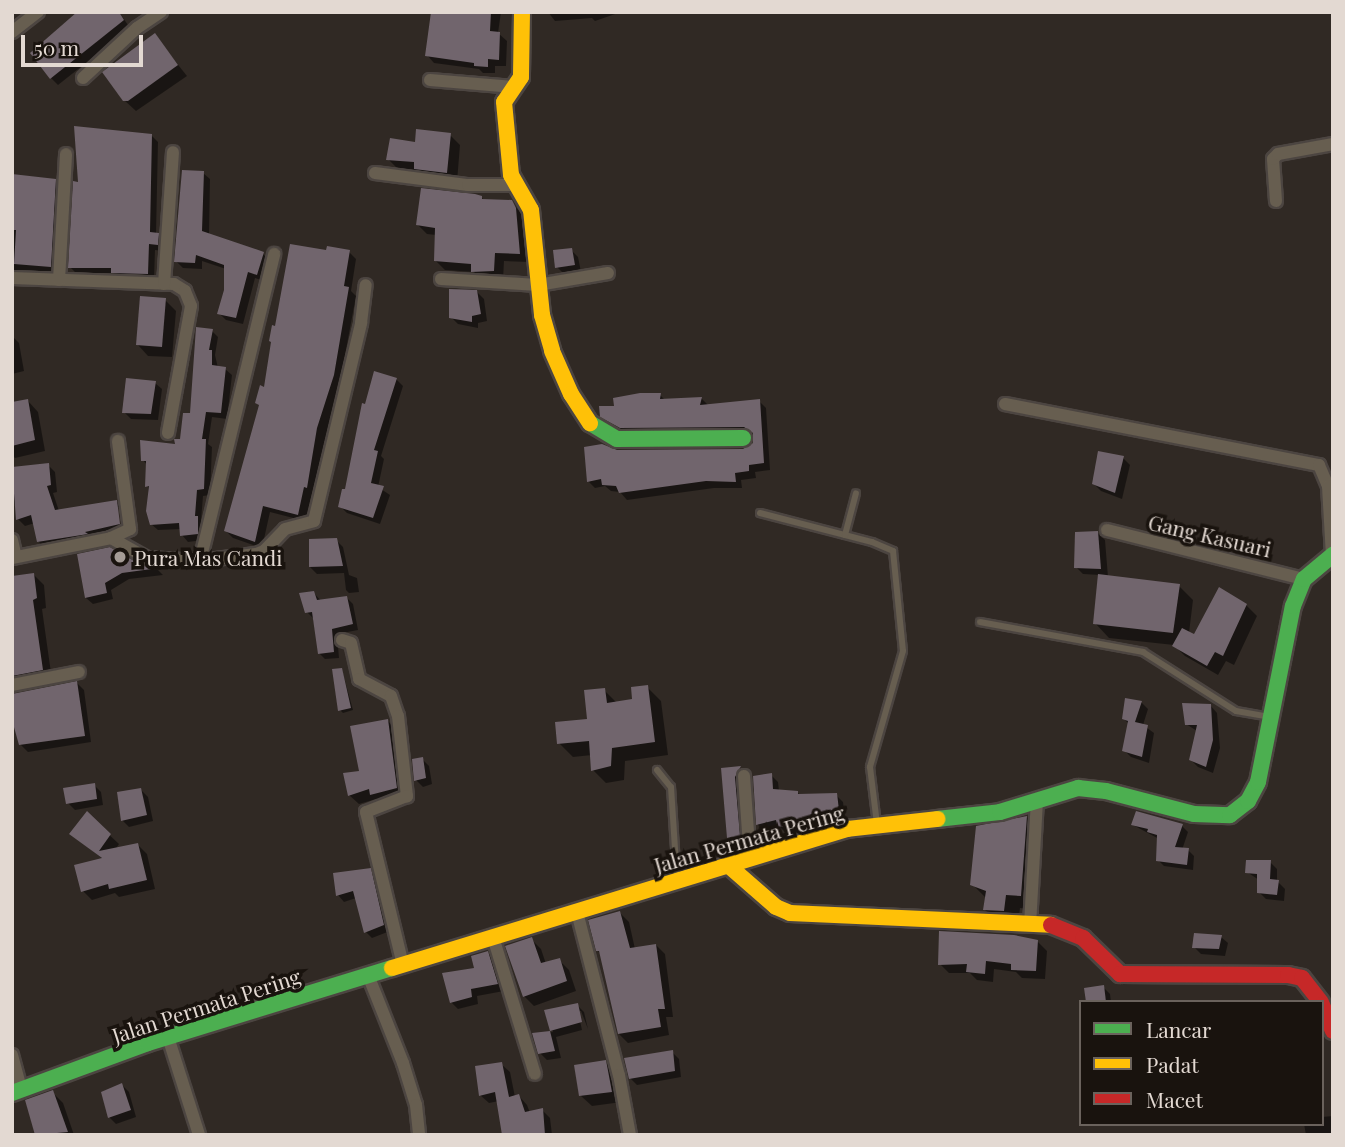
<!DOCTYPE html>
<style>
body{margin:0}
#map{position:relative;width:1345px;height:1147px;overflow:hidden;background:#302924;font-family:"Playfair Display",serif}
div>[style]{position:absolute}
.shadow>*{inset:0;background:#0007}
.building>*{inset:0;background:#71656d}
.roads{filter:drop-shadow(2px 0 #4c4541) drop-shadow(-2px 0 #4c4541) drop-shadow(0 2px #4c4541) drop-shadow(0 -2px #4c4541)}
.lane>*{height:6px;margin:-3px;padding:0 3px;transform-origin:3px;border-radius:3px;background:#675e50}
.street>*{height:12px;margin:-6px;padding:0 6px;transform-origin:6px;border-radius:6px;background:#675e50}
.fast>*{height:16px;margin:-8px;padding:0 8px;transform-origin:8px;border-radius:8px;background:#4caf50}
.slow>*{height:16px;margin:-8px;padding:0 8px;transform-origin:8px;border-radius:8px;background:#ffc107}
.jam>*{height:16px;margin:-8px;padding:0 8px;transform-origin:8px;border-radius:8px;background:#c62828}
.dots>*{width:19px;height:19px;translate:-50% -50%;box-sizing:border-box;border:4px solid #19130e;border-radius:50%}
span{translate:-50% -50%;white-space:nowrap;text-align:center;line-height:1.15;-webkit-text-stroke:7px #19130e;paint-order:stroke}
.street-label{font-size:21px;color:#e3d9d2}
.poi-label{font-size:21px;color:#e3d9d2}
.left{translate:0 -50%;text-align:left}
.frame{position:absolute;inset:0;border:14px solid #e3d9d2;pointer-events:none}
.legend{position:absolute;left:1079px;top:1000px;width:245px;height:126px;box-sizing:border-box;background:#19130e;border:2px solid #6a625c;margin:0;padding:9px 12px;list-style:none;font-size:21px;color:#e3d9d2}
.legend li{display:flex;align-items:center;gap:14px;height:35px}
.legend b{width:35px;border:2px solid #6a625c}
.scale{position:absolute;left:21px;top:35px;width:122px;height:32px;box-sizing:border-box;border:4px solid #e3d9d2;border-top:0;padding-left:9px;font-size:21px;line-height:24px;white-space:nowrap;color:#e3d9d2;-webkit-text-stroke:5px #19130e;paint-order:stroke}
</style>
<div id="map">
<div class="shadow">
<i style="clip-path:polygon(119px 12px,130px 28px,58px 85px,51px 78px)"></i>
<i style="clip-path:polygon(432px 12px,501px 12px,498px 33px,507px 41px,506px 66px,495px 66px,495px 73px,483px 73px,479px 69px,434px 63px,427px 55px)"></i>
<i style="clip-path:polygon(548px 12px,621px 12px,595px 21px,592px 18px,555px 21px)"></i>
<i style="clip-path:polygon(155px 36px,187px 76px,136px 111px,124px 100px)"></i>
<i style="clip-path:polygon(151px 135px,158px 142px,156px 234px,165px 241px,164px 251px,155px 250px,154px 280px,120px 279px,115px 275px,77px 274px,70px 267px,79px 184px)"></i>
<i style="clip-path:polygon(450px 135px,460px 145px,457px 182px,425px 178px,418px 171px,398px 169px,388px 159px,417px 144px)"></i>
<i style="clip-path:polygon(203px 173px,210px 179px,209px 235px,263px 254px,270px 261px,264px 281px,255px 278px,243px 324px,226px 320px,219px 313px,226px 290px,226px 269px,202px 261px,202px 269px,183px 268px,176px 261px)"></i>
<i style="clip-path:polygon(12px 176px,55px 181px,63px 188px,58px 273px,12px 271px)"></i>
<i style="clip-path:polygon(481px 197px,485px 201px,511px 201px,525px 218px,529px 262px,504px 261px,503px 280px,482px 281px,474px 272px,445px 270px,435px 260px,436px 235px,427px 234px,417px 224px)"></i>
<i style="clip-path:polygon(571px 250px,578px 257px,581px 272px,564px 274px,557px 267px)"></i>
<i style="clip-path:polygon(327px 252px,349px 252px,356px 259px,351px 291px,356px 296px,340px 382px,305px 521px,270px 512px,262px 548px,233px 538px,226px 531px,266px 389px,277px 329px)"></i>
<i style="clip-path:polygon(477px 292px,484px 299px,487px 321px,478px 323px,478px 328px,458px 324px,451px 317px)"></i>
<i style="clip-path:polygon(165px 300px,176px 311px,172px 357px,148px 356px,138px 345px)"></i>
<i style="clip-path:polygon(212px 331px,218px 337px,215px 355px,218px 368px,225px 369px,232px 375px,227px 419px,212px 417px,208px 444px,212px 447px,210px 495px,203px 496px,201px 521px,203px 540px,188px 542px,182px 535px,181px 529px,158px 530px,151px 524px,147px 465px,143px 460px,181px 441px,191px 415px)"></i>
<i style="clip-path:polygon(12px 336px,19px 343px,24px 371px,12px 374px)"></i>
<i style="clip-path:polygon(396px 379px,403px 386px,381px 456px,384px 459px,378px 487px,390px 495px,380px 524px,347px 513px,340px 506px)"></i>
<i style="clip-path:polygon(155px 383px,162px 389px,158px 420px,131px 419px,124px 412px)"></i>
<i style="clip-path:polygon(660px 395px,665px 400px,701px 398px,709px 406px,759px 401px,766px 408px,770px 470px,755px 472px,756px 478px,741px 480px,742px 488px,714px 488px,627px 500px,620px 492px,611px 491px,605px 486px,595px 488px,589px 482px,617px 452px,744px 451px,755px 444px,751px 433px,628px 434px,602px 417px,616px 407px)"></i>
<i style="clip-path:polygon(28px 401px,38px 412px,45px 451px,15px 458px,12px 455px,12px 404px)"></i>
<i style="clip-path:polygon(1123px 458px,1130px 465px,1122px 499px,1101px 491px,1094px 484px)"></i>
<i style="clip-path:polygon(48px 465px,55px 472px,57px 492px,53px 493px,59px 511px,117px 502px,124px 509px,126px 530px,123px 531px,120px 507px,116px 507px,120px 532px,45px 548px,38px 541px,35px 523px,25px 526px,18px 519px,12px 492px,12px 469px)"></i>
<i style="clip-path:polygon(1098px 533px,1105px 540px,1108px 577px,1179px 586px,1193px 600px,1189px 633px,1195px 636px,1246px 605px,1257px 616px,1234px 665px,1226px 661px,1218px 675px,1185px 656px,1174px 645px,1109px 638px,1095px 623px,1100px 575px,1083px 574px,1076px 567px)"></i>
<i style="clip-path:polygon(336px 540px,343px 547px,349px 575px,357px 578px,359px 592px,349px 593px,346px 590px,344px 573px,317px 574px,310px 567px)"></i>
<i style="clip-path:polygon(79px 555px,158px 570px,163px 575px,129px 579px,111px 590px,113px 599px,93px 604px,86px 598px)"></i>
<i style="clip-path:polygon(34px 575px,44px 585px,46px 608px,42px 609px,52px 680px,12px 687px,12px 614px)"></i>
<i style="clip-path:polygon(314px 593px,321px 601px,347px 598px,353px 604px,358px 630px,337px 634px,339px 658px,325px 659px,319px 653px,313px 618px,307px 612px)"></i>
<i style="clip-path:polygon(342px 670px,353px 710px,343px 713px,340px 710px)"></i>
<i style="clip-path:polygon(77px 683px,84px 690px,91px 742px,28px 752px,21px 745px,15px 723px,12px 724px,12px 695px)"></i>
<i style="clip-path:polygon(647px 687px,661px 701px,668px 755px,625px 761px,624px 780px,606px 783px,593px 770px,592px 755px,573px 757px,559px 743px,589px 720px,604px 690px,617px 703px,634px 700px)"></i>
<i style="clip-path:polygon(1141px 702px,1148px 709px,1143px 725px,1154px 733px,1149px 763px,1131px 757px,1124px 750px,1129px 724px,1124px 719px)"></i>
<i style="clip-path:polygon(1210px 705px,1217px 713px,1220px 748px,1213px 773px,1198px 767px,1191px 760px,1197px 731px,1186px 724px)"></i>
<i style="clip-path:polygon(388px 721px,397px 731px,406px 797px,381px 804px,376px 799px,359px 804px,349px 795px)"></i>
<i style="clip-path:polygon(422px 759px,429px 766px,432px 784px,423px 787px,416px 780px)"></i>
<i style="clip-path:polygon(741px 768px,747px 775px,746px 842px,736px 844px,729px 837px,723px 769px)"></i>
<i style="clip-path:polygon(771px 775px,778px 782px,779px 791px,797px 792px,801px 796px,836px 795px,843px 802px,846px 826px,786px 833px,780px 827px,765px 831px,758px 825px,755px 777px)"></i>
<i style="clip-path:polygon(94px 785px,101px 792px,103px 805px,75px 810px,68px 803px)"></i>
<i style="clip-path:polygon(141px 790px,148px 797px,153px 821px,129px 827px,122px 820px)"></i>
<i style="clip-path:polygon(87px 814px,119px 844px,115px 850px,138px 845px,147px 854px,155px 889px,119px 897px,115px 893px,92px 900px,83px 891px,104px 860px,72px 834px)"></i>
<i style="clip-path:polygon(1027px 817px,1041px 832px,1035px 910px,1020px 908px,1018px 925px,1000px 924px,985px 910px,987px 899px,972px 884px)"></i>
<i style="clip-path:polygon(1133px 825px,1182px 826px,1188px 832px,1182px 850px,1188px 850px,1194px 856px,1193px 870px,1164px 866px,1158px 860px,1159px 839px)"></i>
<i style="clip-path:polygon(1270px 862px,1277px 869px,1277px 881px,1285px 889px,1284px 901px,1266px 899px,1259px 892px,1259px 880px,1247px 872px)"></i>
<i style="clip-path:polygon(370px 870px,376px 876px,390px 931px,372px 938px,366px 932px,356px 898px,344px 902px,338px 895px)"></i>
<i style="clip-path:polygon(620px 913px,629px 922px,635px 949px,656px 945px,665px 954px,673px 1017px,666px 1017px,669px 1035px,628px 1043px,619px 1034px,601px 954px,598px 951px)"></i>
<i style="clip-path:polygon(1221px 937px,1228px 943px,1225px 956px,1201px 954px,1194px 947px)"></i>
<i style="clip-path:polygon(531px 939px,541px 949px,546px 964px,559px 960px,569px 970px,576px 991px,534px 1006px,524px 996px)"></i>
<i style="clip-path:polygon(1038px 942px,1047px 951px,1045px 979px,1022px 978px,1016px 972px,994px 969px,993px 982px,977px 980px,970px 973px,949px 973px,940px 964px)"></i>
<i style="clip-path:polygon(488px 953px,495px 960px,504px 991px,477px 996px,478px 1004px,458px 1009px,451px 1002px)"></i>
<i style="clip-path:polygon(1103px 987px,1110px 994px,1111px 1002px,1087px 1002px)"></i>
<i style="clip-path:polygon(577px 1005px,584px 1012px,588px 1029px,581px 1011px,578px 1011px,582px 1030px,556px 1037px,561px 1058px,547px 1060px,540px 1053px,534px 1034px,553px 1032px,546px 1011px)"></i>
<i style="clip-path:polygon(672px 1052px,679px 1059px,681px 1077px,637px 1085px,630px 1078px)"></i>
<i style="clip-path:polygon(606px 1062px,616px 1073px,622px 1102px,592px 1106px,581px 1096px)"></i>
<i style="clip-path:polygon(501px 1064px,510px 1072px,515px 1097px,519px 1096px,527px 1105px,530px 1113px,542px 1110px,550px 1118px,552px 1135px,505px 1135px,499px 1101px,489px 1103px,480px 1095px)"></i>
<i style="clip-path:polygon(122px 1085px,129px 1092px,136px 1117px,116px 1124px,110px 1118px,103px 1093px)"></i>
<i style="clip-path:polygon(52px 1092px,63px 1103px,74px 1135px,37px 1135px)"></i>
<i style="clip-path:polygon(1333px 1116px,1333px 1135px,1306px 1135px,1304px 1124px,1322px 1124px,1322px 1117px)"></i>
</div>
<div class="building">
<i style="clip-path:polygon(77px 12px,119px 12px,124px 20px,50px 79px,30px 53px)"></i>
<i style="clip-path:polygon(431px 12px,491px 12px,490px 31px,500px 32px,499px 60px,488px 59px,488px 67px,474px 66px,474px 63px,425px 56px)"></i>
<i style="clip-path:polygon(155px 33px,178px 65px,128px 101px,123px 101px,102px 72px)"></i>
<i style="clip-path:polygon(74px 126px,152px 134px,150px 232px,159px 233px,158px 245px,149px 244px,148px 274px,111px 273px,111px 268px,68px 268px,73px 181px,78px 182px)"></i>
<i style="clip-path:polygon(416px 129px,451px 133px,447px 173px,414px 169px,414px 162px,386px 160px,390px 138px,415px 142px)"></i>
<i style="clip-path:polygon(182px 170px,204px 171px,202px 231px,264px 252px,257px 275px,248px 272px,236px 318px,217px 314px,224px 290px,224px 265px,196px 255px,195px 263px,174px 262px)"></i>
<i style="clip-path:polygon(12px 174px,56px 179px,51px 267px,14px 264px,16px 230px,12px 230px)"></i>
<i style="clip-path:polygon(421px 188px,475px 194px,482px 196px,482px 199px,512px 200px,516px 208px,520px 254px,495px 253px,494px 271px,471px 272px,471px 264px,434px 261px,435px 228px,416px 225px)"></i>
<i style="clip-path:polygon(290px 244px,326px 250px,327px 246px,350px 250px,344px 286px,349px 287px,334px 375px,317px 428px,307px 488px,304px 487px,298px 515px,263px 506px,255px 542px,224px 531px,259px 405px,255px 403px,260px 385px,264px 387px,271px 342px,269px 341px,272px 325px,275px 326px)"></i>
<i style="clip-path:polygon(572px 248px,575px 265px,555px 268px,553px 250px)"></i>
<i style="clip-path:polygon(449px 289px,477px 290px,481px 314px,472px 316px,472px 322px,449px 318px)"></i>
<i style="clip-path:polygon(140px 296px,166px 298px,162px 347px,136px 345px)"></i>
<i style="clip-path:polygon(196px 327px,213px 329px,209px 350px,212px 350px,212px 365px,226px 367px,221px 413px,206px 412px,202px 439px,206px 439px,204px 489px,197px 490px,195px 516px,198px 516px,198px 534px,180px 536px,179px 523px,150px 525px,146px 511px,149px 486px,145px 487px,146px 461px,141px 461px,140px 440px,175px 444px,174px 439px,180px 439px,183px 413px,190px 413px)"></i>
<i style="clip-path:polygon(374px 371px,397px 378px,374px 450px,378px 451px,371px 483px,384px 486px,373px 518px,338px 507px,342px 489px,345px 489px,362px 403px,365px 404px)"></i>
<i style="clip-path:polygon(126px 378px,156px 381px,151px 414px,122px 413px)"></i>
<i style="clip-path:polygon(640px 393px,661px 393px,660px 399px,702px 397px,700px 405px,760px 399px,764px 463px,749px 465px,749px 471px,735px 473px,736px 482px,706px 481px,619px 493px,616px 486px,602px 485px,601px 479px,587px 482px,584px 447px,602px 444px,617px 450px,743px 449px,753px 443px,753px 433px,744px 427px,620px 428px,600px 417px,599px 406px,614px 406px,613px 398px)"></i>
<i style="clip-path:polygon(28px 399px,35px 440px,12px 446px,12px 402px)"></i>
<i style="clip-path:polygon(1098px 451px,1124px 456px,1115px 493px,1092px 484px)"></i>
<i style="clip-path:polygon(49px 463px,51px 485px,47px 486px,55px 510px,117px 500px,120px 524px,85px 532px,88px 534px,37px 542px,31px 515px,16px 520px,12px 467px)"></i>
<i style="clip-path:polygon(1098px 531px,1101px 569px,1074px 568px,1075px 532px)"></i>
<i style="clip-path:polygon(337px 538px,343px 566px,309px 567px,309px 539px)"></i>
<i style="clip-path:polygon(110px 547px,143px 566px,159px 568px,122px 573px,105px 583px,107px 593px,85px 598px,77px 554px)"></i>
<i style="clip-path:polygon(34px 573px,37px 598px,33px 600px,43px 670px,12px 676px,12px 576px)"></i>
<i style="clip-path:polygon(1098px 574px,1180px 584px,1173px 633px,1093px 624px)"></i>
<i style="clip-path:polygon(1219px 587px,1247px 604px,1223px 656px,1215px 652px,1207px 666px,1172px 646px,1182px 628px,1194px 634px)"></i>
<i style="clip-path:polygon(314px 591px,317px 600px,347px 596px,353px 624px,332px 629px,334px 652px,318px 654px,312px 612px,305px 613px,299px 593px)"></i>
<i style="clip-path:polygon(342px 668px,351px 708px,338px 711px,332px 669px)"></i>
<i style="clip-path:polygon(77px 681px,85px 736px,19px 745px,12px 720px,12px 694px)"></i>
<i style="clip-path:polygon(648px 685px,655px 742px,612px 748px,611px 766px,591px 771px,589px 741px,557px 744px,555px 722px,587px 719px,584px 690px,605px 688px,607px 703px,632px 699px,631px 687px)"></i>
<i style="clip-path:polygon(1125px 698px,1142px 701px,1135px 722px,1148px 725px,1142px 757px,1122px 751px,1128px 721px,1122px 719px)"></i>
<i style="clip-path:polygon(1182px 703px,1211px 704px,1213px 740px,1206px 767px,1189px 760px,1197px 725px,1185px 725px)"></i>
<i style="clip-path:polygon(388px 719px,397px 788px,370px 795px,369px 789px,348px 796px,343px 773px,359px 771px,350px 726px)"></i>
<i style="clip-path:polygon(423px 757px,426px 778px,414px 781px,412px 759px)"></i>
<i style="clip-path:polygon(741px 766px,735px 777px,740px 836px,727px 838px,721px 768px)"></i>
<i style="clip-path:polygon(772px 773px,773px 789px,798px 791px,798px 794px,837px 793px,840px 819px,777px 827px,776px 820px,756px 825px,753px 776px)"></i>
<i style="clip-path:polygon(95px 783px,97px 799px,66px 804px,63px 788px)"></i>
<i style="clip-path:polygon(141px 788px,147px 815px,121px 821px,117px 792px)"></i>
<i style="clip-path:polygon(87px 811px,111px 834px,99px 851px,138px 843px,147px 880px,109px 889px,108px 884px,81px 892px,74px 865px,102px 858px,69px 834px)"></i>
<i style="clip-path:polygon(1136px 811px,1183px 824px,1175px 847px,1189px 848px,1187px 865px,1156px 861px,1157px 835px,1147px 832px,1148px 829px,1131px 825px)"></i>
<i style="clip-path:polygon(1027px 816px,1021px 896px,1006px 895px,1004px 911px,983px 910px,986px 891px,970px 885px,976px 826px)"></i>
<i style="clip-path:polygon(1246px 860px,1271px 860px,1270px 879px,1279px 880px,1277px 895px,1257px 893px,1257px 874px,1245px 873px)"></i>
<i style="clip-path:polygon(371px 868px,384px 925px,364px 933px,353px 891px,336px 896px,333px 873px)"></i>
<i style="clip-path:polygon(620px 911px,630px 948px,656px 944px,665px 1009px,658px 1009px,661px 1027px,618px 1034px,599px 951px,596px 951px,588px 920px)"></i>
<i style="clip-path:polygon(939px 931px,1014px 935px,1038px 940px,1036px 971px,1011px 970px,1011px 964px,986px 961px,985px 974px,966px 972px,967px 964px,938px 965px)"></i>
<i style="clip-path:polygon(1194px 933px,1222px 935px,1219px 949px,1192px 948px)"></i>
<i style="clip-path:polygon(532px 937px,541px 963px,560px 958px,567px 981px,523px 997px,505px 946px)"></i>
<i style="clip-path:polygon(488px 951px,498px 984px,471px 989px,472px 997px,450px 1003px,442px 973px,474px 968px,471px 956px)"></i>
<i style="clip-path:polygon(1104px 985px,1106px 1002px,1086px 1002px,1084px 988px)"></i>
<i style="clip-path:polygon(578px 1003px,582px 1022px,550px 1031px,544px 1010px)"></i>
<i style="clip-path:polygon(550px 1031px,555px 1051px,538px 1054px,532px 1033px)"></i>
<i style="clip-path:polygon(673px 1050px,675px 1071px,629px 1079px,624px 1058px)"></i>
<i style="clip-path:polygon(606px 1060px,612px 1092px,579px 1096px,574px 1065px)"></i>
<i style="clip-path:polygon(502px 1062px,509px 1097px,519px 1094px,525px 1112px,543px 1108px,545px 1135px,502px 1135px,495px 1092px,479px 1096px,475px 1066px)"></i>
<i style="clip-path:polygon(122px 1083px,131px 1110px,108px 1118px,101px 1092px)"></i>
<i style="clip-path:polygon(53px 1090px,68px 1132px,35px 1135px,25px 1100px)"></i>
</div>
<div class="roads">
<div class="lane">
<i style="left:760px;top:513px;width:116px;rotate:14.5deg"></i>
<i style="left:872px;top:542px;width:23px;rotate:23deg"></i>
<i style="left:893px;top:551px;width:100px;rotate:84.3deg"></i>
<i style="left:903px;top:651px;width:121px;rotate:105.9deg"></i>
<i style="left:870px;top:767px;width:57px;rotate:83deg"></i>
<i style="left:845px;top:535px;width:43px;rotate:-75.3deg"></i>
<i style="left:980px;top:622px;width:166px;rotate:10.4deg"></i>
<i style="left:1143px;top:652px;width:110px;rotate:32.4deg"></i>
<i style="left:1236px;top:711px;width:34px;rotate:10deg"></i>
<i style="left:657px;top:770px;width:22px;rotate:51deg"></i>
<i style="left:671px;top:787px;width:92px;rotate:86.3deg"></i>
</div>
<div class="street">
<i style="left:12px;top:32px;width:33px;rotate:-38deg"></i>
<i style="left:83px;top:78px;width:74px;rotate:-42.8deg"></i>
<i style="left:137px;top:28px;width:29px;rotate:-34deg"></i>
<i style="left:430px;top:80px;width:84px;rotate:4.8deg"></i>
<i style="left:375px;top:173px;width:94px;rotate:7.4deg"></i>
<i style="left:468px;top:185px;width:48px"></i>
<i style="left:1276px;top:201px;width:42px;rotate:-94.1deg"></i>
<i style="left:1273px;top:159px;width:7px;rotate:-45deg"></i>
<i style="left:1278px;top:154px;width:56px;rotate:-10.3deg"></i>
<i style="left:12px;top:278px;width:162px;rotate:2.1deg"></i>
<i style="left:174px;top:284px;width:13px;rotate:32deg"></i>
<i style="left:185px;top:291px;width:16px;rotate:68deg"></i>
<i style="left:191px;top:306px;width:129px;rotate:100.3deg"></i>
<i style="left:441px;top:279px;width:97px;rotate:3.5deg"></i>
<i style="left:538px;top:285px;width:71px;rotate:-9.7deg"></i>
<i style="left:59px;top:280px;width:126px;rotate:-86.8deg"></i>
<i style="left:164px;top:284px;width:132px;rotate:-86.1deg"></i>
<i style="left:1005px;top:404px;width:320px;rotate:11deg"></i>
<i style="left:1319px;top:465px;width:23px;rotate:67deg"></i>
<i style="left:1328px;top:486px;width:69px;rotate:86.7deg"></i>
<i style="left:1107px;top:530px;width:203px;rotate:14deg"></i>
<i style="left:111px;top:538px;width:41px;rotate:29.1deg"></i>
<i style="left:147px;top:558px;width:53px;rotate:3.2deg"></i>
<i style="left:200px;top:561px;width:56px;rotate:-7.1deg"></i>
<i style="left:256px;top:554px;width:9px;rotate:-21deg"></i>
<i style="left:264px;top:551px;width:30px;rotate:-46deg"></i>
<i style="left:285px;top:529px;width:30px;rotate:-15deg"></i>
<i style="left:314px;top:521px;width:204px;rotate:-76.6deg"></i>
<i style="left:361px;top:323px;width:38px;rotate:-83deg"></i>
<i style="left:12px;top:540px;width:17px;rotate:77deg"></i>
<i style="left:12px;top:558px;width:101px;rotate:-11.4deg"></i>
<i style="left:111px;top:538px;width:21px;rotate:-25deg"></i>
<i style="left:130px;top:529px;width:89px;rotate:-97.8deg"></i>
<i style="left:200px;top:561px;width:316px;rotate:-76.4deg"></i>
<i style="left:342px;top:640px;width:9px;rotate:18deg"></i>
<i style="left:351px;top:643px;width:37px;rotate:77deg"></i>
<i style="left:359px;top:679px;width:36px;rotate:28deg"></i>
<i style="left:391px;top:696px;width:21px;rotate:71deg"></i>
<i style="left:398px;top:716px;width:81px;rotate:83.6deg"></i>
<i style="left:407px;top:796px;width:44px;rotate:158.7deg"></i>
<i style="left:366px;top:812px;width:157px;rotate:76.4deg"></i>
<i style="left:12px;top:685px;width:68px;rotate:-11deg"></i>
<i style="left:744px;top:776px;width:83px;rotate:85.9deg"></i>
<i style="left:577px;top:912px;width:168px;rotate:75.6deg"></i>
<i style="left:619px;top:1075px;width:61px;rotate:79.6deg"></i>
<i style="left:1030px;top:925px;width:126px;rotate:-86.8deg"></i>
<i style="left:493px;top:937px;width:143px;rotate:73deg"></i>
<i style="left:368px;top:975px;width:95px;rotate:68.3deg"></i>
<i style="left:403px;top:1063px;width:44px;rotate:72.8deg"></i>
<i style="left:416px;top:1105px;width:30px;rotate:84deg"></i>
<i style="left:168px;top:1037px;width:103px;rotate:72.4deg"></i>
<i style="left:12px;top:1055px;width:35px;rotate:75deg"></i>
</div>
<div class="fast">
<i style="left:590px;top:423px;width:31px;rotate:31deg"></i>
<i style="left:617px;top:439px;width:126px;rotate:-0.5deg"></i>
<i style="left:937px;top:819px;width:63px;rotate:-6.3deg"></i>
<i style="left:1000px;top:812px;width:82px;rotate:-17.1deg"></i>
<i style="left:1078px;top:788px;width:28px;rotate:6deg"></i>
<i style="left:1106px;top:791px;width:91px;rotate:14.6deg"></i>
<i style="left:1194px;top:814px;width:36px;rotate:2deg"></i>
<i style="left:1230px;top:815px;width:23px;rotate:-38deg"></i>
<i style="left:1248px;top:801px;width:21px;rotate:-62deg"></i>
<i style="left:1258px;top:782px;width:179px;rotate:-78.8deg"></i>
<i style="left:1293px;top:606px;width:29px;rotate:-68deg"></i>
<i style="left:1304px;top:579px;width:38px;rotate:-40deg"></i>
<i style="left:12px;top:1093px;width:145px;rotate:-20.2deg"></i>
<i style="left:148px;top:1043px;width:255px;rotate:-17.1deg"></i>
</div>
<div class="slow">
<i style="left:522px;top:12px;width:65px;rotate:90.9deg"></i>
<i style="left:521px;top:77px;width:30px;rotate:124deg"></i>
<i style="left:504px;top:102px;width:73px;rotate:84.5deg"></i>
<i style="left:511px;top:175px;width:40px;rotate:60.3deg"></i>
<i style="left:531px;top:210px;width:106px;rotate:84deg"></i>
<i style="left:542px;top:315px;width:37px;rotate:74deg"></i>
<i style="left:552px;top:351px;width:47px;rotate:66.2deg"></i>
<i style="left:571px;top:394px;width:35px;rotate:57deg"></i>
<i style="left:729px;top:866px;width:62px;rotate:41.1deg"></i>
<i style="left:776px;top:907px;width:15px;rotate:23deg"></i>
<i style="left:790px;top:913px;width:261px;rotate:2.6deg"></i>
<i style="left:392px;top:968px;width:476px;rotate:-17deg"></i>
<i style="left:847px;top:829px;width:91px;rotate:-6.3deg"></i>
</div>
<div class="jam">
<i style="left:1051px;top:925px;width:35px;rotate:22deg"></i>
<i style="left:1083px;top:938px;width:52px;rotate:44.2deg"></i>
<i style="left:1120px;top:974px;width:168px;rotate:0.3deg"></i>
<i style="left:1288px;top:975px;width:14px;rotate:12deg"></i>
<i style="left:1302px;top:978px;width:31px;rotate:52deg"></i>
<i style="left:1322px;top:1005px;width:28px;rotate:67deg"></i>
</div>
</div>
<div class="dots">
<i style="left:120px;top:557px;background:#a49b95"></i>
</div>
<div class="street-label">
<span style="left:1210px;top:535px;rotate:13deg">Gang Kasuari</span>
<span style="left:749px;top:838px;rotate:-16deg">Jalan Permata Pering</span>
<span style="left:206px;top:1005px;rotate:-18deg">Jalan Permata Pering</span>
</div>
<div class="poi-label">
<span class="left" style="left:134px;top:557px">Pura Mas Candi</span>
</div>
<div class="frame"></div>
<ul class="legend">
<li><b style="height:9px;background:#4caf50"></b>Lancar</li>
<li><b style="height:9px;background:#ffc107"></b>Padat</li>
<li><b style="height:9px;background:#c62828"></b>Macet</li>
</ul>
<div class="scale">50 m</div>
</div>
